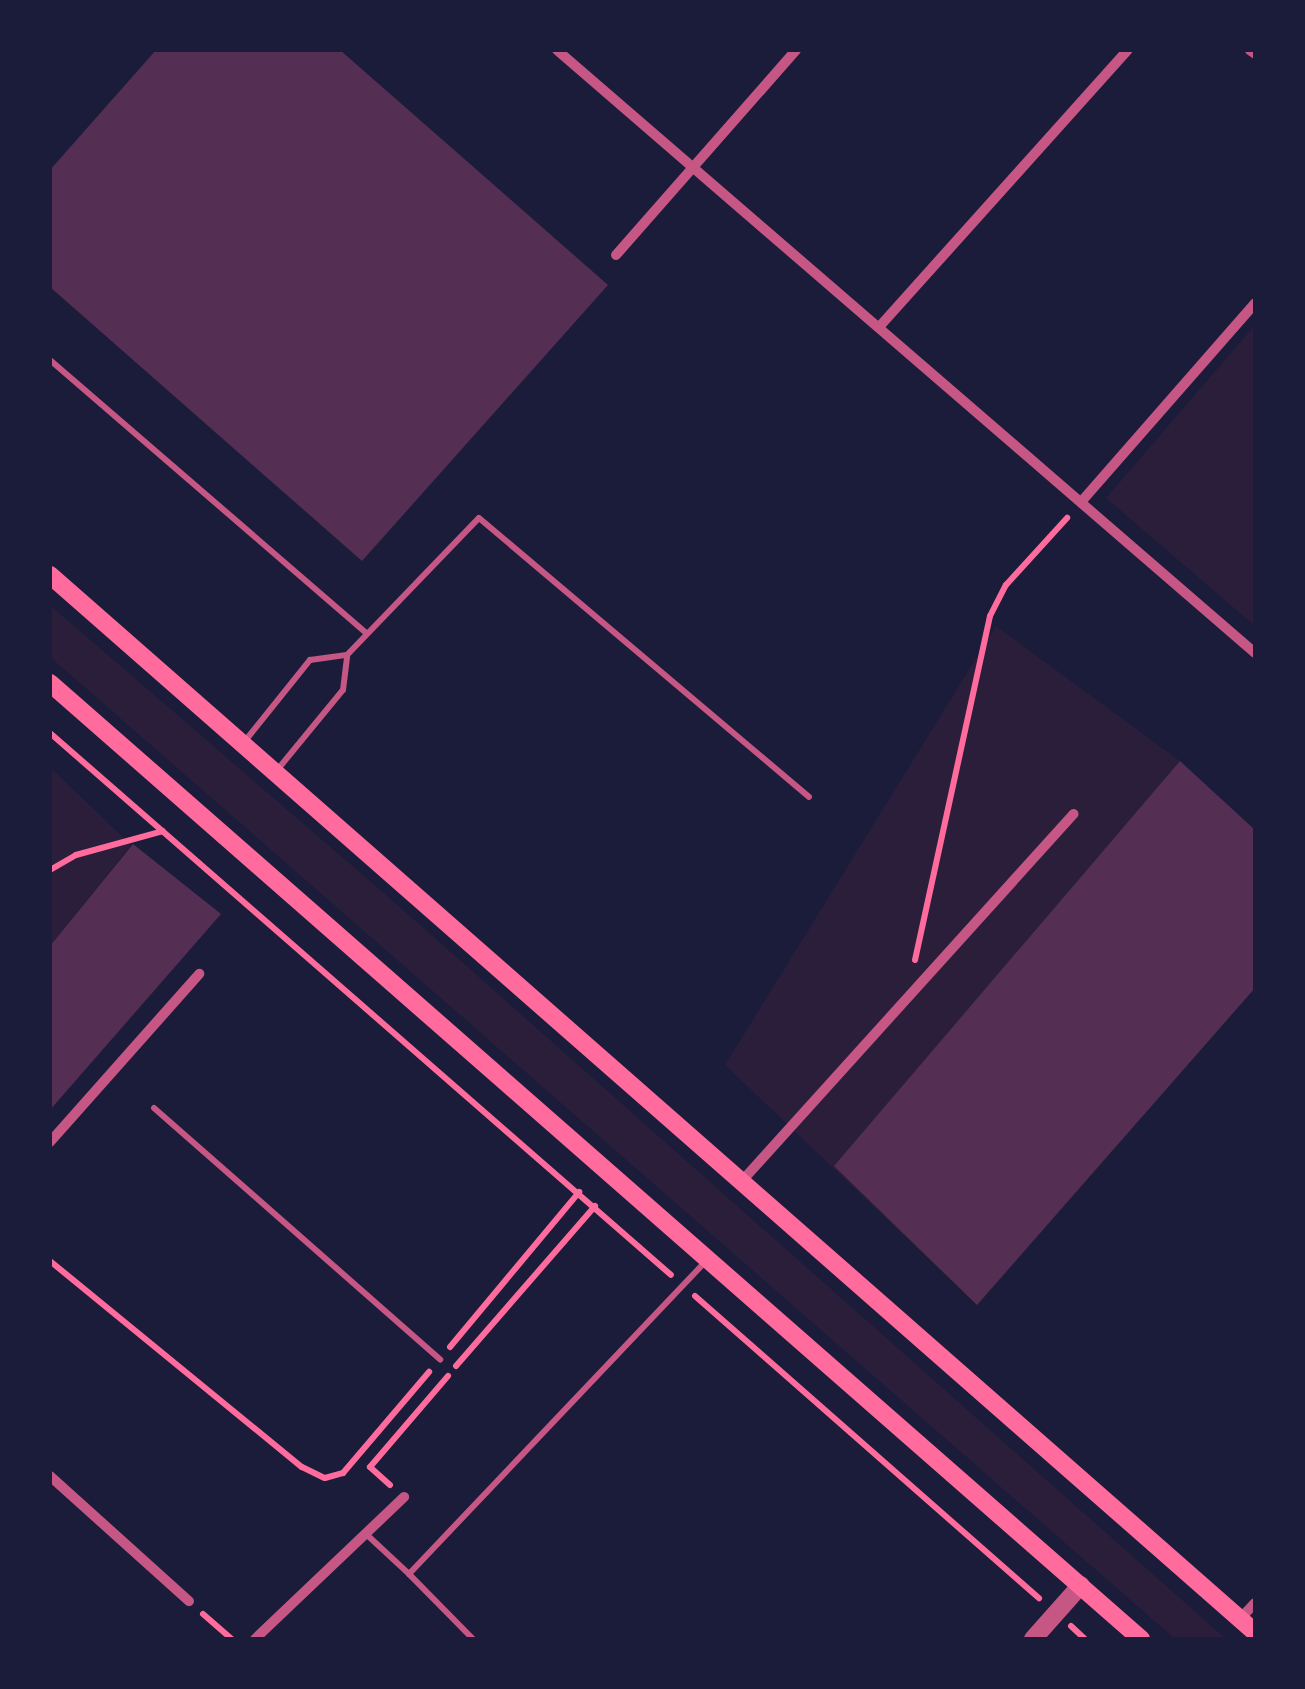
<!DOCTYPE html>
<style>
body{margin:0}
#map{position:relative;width:1305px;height:1689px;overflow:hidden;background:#1b1b3a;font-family:"PT Sans Narrow",sans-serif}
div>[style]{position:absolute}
.green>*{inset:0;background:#2a1e3b}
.building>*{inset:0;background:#542f53}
.path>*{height:6px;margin:-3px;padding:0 3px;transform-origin:3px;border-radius:3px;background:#ff6b9d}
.service>*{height:6px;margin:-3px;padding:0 3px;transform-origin:3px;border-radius:3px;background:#c65784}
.pedestrian>*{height:9px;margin:-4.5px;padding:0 4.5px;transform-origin:4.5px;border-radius:4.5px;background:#c65784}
.minor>*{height:10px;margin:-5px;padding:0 5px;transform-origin:5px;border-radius:5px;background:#c65784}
.tertiary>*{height:18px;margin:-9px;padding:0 9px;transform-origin:9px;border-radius:9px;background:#c65784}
.secondary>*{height:18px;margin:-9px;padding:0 9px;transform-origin:9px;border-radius:9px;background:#ff6b9d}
span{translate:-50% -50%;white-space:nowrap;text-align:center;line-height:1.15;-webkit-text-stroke:8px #1b1b3a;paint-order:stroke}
.frame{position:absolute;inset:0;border:52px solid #1b1b3a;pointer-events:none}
</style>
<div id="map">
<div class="green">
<i style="clip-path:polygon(1255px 325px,1255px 626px,1106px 498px)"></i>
<i style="clip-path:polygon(50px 605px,401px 908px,1226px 1639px,1175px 1639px,50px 657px)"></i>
<i style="clip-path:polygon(996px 626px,1180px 761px,1255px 830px,1255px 988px,977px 1305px,725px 1065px)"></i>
<i style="clip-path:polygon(50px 767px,131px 845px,50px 946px)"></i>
</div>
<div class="building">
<i style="clip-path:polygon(156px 50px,340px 50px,608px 285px,362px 561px,50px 287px,50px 170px)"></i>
<i style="clip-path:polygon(1180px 761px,1255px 830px,1255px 988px,977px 1305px,834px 1166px)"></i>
<i style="clip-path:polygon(133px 844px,221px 914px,50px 1110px,50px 946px)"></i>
</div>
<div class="path">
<i style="left:50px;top:733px;width:824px;rotate:41.11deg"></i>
<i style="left:50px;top:870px;width:30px;rotate:-30deg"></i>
<i style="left:76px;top:855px;width:90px;rotate:-15.4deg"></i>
<i style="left:915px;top:960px;width:352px;rotate:-77.7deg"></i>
<i style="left:990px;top:616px;width:35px;rotate:-63deg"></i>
<i style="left:1006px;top:585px;width:91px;rotate:-47.7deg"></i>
<i style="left:50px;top:1261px;width:325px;rotate:39.3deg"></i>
<i style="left:302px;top:1467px;width:25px;rotate:26deg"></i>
<i style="left:325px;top:1478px;width:19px;rotate:-16deg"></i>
<i style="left:343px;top:1473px;width:133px;rotate:-49.6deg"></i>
<i style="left:695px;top:1296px;width:458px;rotate:41.3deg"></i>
<i style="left:450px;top:1347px;width:202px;rotate:-50.2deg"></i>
<i style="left:456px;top:1366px;width:212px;rotate:-49deg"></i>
<i style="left:390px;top:1485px;width:27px;rotate:-138deg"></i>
<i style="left:370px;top:1467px;width:120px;rotate:-49.4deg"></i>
<i style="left:203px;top:1614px;width:38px;rotate:41deg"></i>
<i style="left:1071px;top:1626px;width:19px;rotate:43deg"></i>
</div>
<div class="service">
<i style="left:50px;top:360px;width:415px;rotate:40.8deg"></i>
<i style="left:245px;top:741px;width:104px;rotate:-51.3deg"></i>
<i style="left:310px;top:660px;width:37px;rotate:-8deg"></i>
<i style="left:347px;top:655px;width:190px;rotate:-46.1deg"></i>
<i style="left:479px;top:518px;width:432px;rotate:40.2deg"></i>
<i style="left:278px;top:769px;width:102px;rotate:-50.6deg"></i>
<i style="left:343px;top:690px;width:35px;rotate:-83deg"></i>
<i style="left:154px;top:1108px;width:381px;rotate:41.3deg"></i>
<i style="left:366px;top:1534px;width:59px;rotate:42.9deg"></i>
<i style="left:473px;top:1639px;width:91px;rotate:-134.6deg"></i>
<i style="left:409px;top:1574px;width:431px;rotate:-46.5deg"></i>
</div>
<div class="pedestrian">
<i style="left:1249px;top:50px;width:7px;rotate:34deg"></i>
</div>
<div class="minor">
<i style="left:557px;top:50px;width:922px;rotate:40.82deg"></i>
<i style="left:616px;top:255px;width:273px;rotate:-48.7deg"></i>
<i style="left:880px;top:326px;width:371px;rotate:-48.1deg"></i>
<i style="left:1081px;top:502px;width:264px;rotate:-48.8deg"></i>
<i style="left:50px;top:1142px;width:225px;rotate:-48.4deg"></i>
<i style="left:741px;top:1182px;width:496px;rotate:-47.9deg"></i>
<i style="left:50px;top:1476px;width:187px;rotate:42deg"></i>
<i style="left:1240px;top:1619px;width:22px;rotate:-47deg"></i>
<i style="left:255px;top:1639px;width:206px;rotate:-43.6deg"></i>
</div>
<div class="tertiary">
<i style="left:1033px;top:1639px;width:72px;rotate:-48.4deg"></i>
</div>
<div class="secondary">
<i style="left:50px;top:575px;width:1603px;rotate:41.26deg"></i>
<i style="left:50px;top:683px;width:1451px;rotate:41.23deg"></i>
</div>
<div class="frame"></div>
</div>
